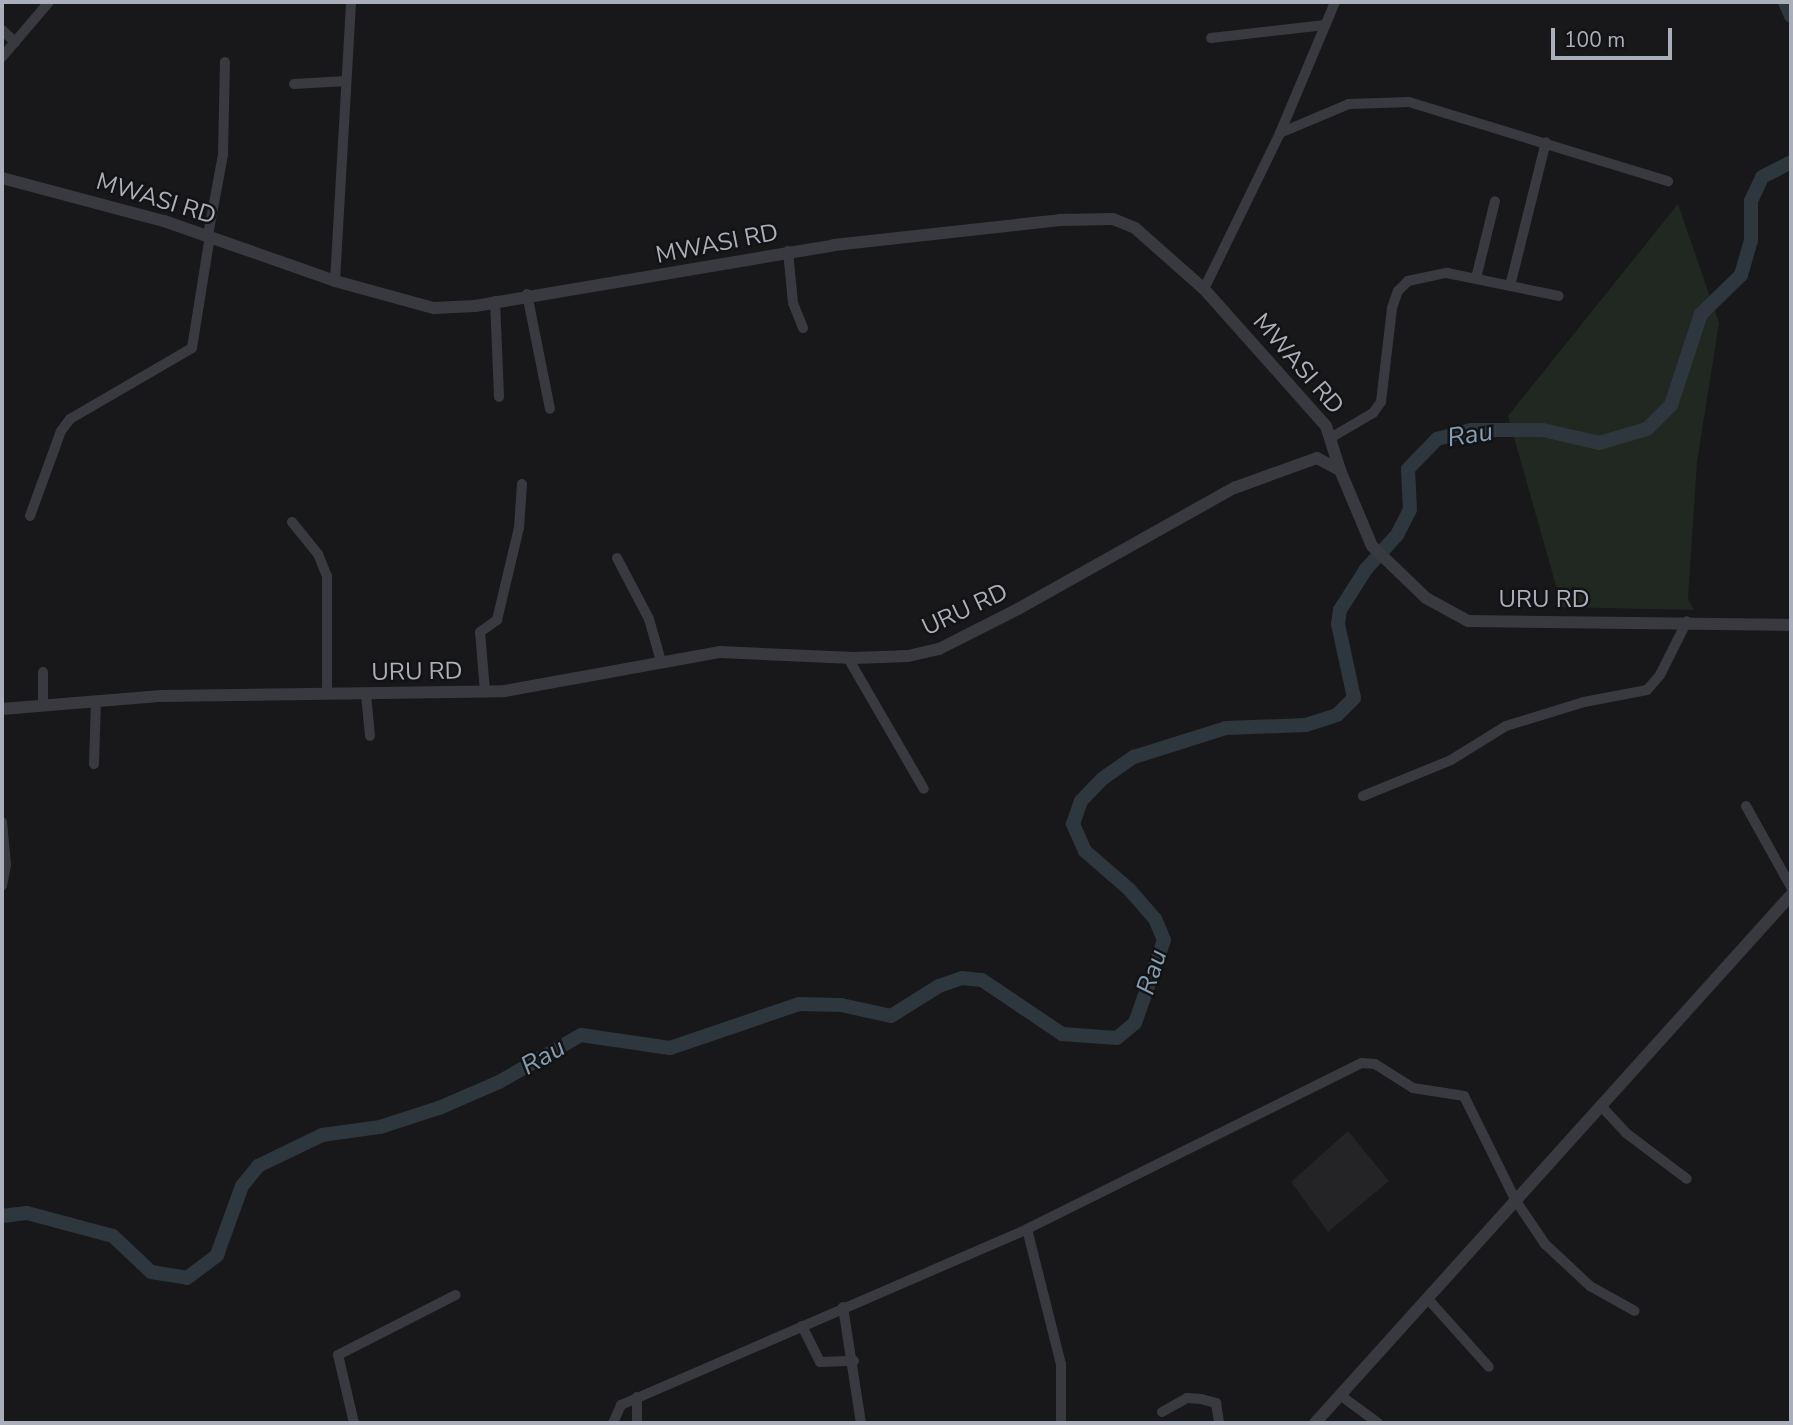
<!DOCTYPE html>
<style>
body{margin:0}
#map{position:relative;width:1793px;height:1425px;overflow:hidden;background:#18181a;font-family:"Nunito Sans",sans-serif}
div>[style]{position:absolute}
.built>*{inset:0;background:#242427}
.green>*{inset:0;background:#202821}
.river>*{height:14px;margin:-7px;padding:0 7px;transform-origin:7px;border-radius:7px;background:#2e373d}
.minor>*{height:10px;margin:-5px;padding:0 5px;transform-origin:5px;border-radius:5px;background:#393a3f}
.tertiary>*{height:12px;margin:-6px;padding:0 6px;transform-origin:6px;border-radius:6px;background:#393a3f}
span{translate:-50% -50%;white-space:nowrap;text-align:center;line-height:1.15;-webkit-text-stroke:5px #131315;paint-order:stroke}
.street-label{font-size:24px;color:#abafb9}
.water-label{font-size:26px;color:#839eb2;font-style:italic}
.frame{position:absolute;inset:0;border:4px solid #abafb9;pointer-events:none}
.scale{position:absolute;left:1551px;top:28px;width:121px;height:32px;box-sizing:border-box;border:4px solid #abafb9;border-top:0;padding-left:9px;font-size:21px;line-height:24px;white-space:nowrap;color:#abafb9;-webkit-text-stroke:5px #131315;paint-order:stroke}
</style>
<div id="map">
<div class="built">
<i style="clip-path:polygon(1348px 1131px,1389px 1181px,1328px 1232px,1291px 1182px)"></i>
</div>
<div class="green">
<i style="clip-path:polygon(1678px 204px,1719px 323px,1697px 462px,1688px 599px,1694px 610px,1562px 607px,1508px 416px)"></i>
</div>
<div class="river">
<i style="left:1785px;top:2px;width:15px;rotate:67deg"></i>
<i style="left:2px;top:1216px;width:25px;rotate:-7deg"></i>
<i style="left:27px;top:1213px;width:89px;rotate:15deg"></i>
<i style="left:113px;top:1236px;width:52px;rotate:43.5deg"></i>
<i style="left:151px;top:1272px;width:36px;rotate:9deg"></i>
<i style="left:187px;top:1278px;width:38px;rotate:-37deg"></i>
<i style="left:217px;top:1255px;width:73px;rotate:-70.1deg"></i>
<i style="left:242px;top:1186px;width:26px;rotate:-51deg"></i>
<i style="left:258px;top:1166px;width:71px;rotate:-25.8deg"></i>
<i style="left:322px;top:1135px;width:59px;rotate:-7.9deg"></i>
<i style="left:380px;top:1127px;width:62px;rotate:-17.9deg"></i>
<i style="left:439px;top:1108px;width:65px;rotate:-23.4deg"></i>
<i style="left:499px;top:1082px;width:95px;rotate:-29.8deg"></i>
<i style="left:581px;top:1035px;width:90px;rotate:8.3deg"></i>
<i style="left:670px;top:1048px;width:136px;rotate:-18.8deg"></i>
<i style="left:799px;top:1004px;width:42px;rotate:1.4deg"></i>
<i style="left:841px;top:1005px;width:51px;rotate:12.4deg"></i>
<i style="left:891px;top:1016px;width:57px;rotate:-32deg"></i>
<i style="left:939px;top:986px;width:24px;rotate:-19deg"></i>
<i style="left:962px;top:978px;width:20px;rotate:6deg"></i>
<i style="left:982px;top:980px;width:97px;rotate:34deg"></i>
<i style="left:1062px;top:1034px;width:55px;rotate:4.2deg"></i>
<i style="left:1117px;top:1038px;width:23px;rotate:-40deg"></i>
<i style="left:1135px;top:1023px;width:88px;rotate:-70.7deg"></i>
<i style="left:1164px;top:940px;width:23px;rotate:-113deg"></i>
<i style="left:1155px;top:919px;width:38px;rotate:-131deg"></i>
<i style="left:1130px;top:890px;width:60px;rotate:-139.1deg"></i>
<i style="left:1085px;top:851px;width:30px;rotate:-114deg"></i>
<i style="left:1073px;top:824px;width:24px;rotate:-71deg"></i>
<i style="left:1081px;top:801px;width:30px;rotate:-46deg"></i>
<i style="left:1102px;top:779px;width:39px;rotate:-35deg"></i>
<i style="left:1134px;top:757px;width:96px;rotate:-17.5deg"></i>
<i style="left:1226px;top:728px;width:80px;rotate:-2.1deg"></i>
<i style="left:1306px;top:725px;width:33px;rotate:-18deg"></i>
<i style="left:1337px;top:715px;width:24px;rotate:-45deg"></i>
<i style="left:1354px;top:698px;width:76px;rotate:-102.2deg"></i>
<i style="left:1338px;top:624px;width:14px;rotate:-82deg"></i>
<i style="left:1340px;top:610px;width:49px;rotate:-57.6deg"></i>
<i style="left:1366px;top:569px;width:46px;rotate:-47.6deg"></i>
<i style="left:1397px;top:535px;width:28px;rotate:-63deg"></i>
<i style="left:1410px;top:510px;width:41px;rotate:-92.8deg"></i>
<i style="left:1408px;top:469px;width:42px;rotate:-46deg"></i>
<i style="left:1437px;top:439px;width:35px;rotate:-15deg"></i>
<i style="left:1471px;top:430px;width:72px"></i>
<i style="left:1543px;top:430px;width:57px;rotate:13.1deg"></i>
<i style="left:1599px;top:443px;width:50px;rotate:-16.3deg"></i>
<i style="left:1647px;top:429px;width:34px;rotate:-45deg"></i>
<i style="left:1671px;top:405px;width:96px;rotate:-71.8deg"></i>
<i style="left:1701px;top:314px;width:56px;rotate:-44.3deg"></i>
<i style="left:1741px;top:275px;width:35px;rotate:-74deg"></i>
<i style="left:1751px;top:241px;width:40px;rotate:-90deg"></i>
<i style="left:1751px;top:201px;width:26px;rotate:-65deg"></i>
<i style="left:1762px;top:177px;width:33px;rotate:-27deg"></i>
</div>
<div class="minor">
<i style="left:2px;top:30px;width:18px;rotate:43deg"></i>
<i style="left:1211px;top:38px;width:115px;rotate:-6.5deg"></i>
<i style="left:2px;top:57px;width:72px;rotate:-49.5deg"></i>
<i style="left:294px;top:84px;width:52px;rotate:-3.3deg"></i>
<i style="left:1280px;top:133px;width:75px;rotate:-22.8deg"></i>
<i style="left:1349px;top:104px;width:60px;rotate:-1.9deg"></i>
<i style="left:1409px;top:102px;width:271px;rotate:17deg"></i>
<i style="left:208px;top:235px;width:81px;rotate:-79.4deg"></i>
<i style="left:223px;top:155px;width:93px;rotate:-88.8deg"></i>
<i style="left:788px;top:251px;width:52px;rotate:84.5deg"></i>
<i style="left:793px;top:303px;width:27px;rotate:68deg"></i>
<i style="left:1476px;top:278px;width:79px;rotate:-76.1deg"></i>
<i style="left:335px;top:281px;width:279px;rotate:-86.7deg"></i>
<i style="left:1510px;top:286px;width:148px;rotate:-76deg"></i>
<i style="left:1204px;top:289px;width:174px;rotate:-64deg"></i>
<i style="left:1280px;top:133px;width:142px;rotate:-67.2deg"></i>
<i style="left:527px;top:294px;width:117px;rotate:78.7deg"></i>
<i style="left:495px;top:301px;width:96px;rotate:87.6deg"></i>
<i style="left:1332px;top:437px;width:48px;rotate:-30.3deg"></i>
<i style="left:1373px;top:413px;width:14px;rotate:-54deg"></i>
<i style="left:1381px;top:402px;width:95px;rotate:-83.3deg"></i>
<i style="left:1392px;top:308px;width:18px;rotate:-71deg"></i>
<i style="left:1398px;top:291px;width:14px;rotate:-45deg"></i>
<i style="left:1408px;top:281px;width:40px;rotate:-12deg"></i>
<i style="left:1447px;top:273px;width:114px;rotate:11.6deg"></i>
<i style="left:30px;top:516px;width:90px;rotate:-70deg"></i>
<i style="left:61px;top:431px;width:15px;rotate:-53deg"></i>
<i style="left:70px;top:419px;width:141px;rotate:-30.2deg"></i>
<i style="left:192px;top:348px;width:113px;rotate:-80.9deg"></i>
<i style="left:292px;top:522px;width:41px;rotate:50.9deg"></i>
<i style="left:318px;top:554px;width:24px;rotate:68deg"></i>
<i style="left:327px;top:576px;width:118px;rotate:90deg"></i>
<i style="left:617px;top:558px;width:69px;rotate:62.3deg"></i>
<i style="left:649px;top:619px;width:44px;rotate:74.1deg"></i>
<i style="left:848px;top:658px;width:151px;rotate:59.9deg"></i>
<i style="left:485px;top:691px;width:59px;rotate:-94.8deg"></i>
<i style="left:480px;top:632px;width:21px;rotate:-35deg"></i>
<i style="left:497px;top:620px;width:95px;rotate:-76.6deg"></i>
<i style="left:519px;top:528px;width:44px;rotate:-86.1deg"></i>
<i style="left:366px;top:694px;width:42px;rotate:84.6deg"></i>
<i style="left:43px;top:706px;width:34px;rotate:-90deg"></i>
<i style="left:94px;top:764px;width:62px;rotate:-88.2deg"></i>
<i style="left:1363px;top:796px;width:95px;rotate:-22.2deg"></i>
<i style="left:1451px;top:760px;width:65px;rotate:-31.7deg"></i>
<i style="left:1506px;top:726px;width:82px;rotate:-17.1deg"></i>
<i style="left:1584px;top:702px;width:64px;rotate:-10.8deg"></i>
<i style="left:1647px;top:690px;width:20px;rotate:-49deg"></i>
<i style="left:1660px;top:675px;width:60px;rotate:-63.4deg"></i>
<i style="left:1746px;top:806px;width:93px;rotate:60.9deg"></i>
<i style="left:2px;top:822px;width:43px;rotate:84.7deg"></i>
<i style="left:6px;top:865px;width:21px;rotate:101deg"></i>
<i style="left:1602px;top:1107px;width:35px;rotate:47deg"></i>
<i style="left:1626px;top:1133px;width:76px;rotate:37deg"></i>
<i style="left:1027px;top:1229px;width:139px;rotate:75.9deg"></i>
<i style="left:1061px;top:1364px;width:59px;rotate:90deg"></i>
<i style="left:1428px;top:1299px;width:91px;rotate:48.1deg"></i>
<i style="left:843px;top:1307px;width:117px;rotate:81.2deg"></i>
<i style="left:802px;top:1326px;width:40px;rotate:63.4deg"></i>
<i style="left:820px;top:1362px;width:34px;rotate:-2deg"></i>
<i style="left:1340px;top:1395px;width:47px;rotate:36.4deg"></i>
<i style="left:1162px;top:1412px;width:29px;rotate:-29deg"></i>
<i style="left:1187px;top:1398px;width:14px;rotate:4deg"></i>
<i style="left:1201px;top:1399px;width:16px;rotate:15deg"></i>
<i style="left:1216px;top:1403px;width:20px;rotate:81deg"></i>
<i style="left:354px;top:1423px;width:70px;rotate:-103.2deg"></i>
<i style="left:338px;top:1355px;width:132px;rotate:-27deg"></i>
<i style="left:613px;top:1423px;width:20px;rotate:-66deg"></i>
<i style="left:621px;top:1405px;width:443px;rotate:-23.4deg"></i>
<i style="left:1027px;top:1229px;width:374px;rotate:-26.4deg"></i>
<i style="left:1362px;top:1063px;width:13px;rotate:4deg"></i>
<i style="left:1375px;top:1064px;width:45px;rotate:32.3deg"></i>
<i style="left:1413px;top:1088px;width:52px;rotate:8.9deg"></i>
<i style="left:1464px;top:1096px;width:117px;rotate:63.7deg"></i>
<i style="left:1516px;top:1201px;width:52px;rotate:56deg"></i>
<i style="left:1545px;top:1244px;width:62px;rotate:43deg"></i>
<i style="left:1590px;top:1286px;width:51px;rotate:29.1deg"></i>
<i style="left:637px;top:1423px;width:26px;rotate:-90deg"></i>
</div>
<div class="tertiary">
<i style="left:2px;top:178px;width:168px;rotate:14.9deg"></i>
<i style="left:164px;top:221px;width:181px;rotate:19.3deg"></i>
<i style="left:335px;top:281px;width:103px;rotate:15.3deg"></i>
<i style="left:434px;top:308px;width:41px;rotate:-2.8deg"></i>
<i style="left:475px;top:306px;width:364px;rotate:-9.6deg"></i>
<i style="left:834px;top:245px;width:227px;rotate:-6.3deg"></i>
<i style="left:1060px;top:220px;width:53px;rotate:-1.1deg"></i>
<i style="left:1113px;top:219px;width:24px;rotate:22deg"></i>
<i style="left:1135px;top:228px;width:92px;rotate:41.5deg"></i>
<i style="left:1204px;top:289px;width:183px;rotate:48.3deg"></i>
<i style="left:1326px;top:426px;width:46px;rotate:72.3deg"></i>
<i style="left:2px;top:709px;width:160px;rotate:-4.7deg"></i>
<i style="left:161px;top:696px;width:344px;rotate:-0.8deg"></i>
<i style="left:505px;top:691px;width:219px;rotate:-10.3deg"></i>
<i style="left:720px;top:652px;width:134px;rotate:2.6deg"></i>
<i style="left:854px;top:658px;width:54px;rotate:-2.1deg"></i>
<i style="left:908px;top:656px;width:32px;rotate:-13deg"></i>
<i style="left:939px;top:649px;width:89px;rotate:-26.9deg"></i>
<i style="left:1018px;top:609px;width:248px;rotate:-29.3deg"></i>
<i style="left:1234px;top:488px;width:88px;rotate:-19.9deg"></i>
<i style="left:1317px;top:458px;width:26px;rotate:28deg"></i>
<i style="left:1340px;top:470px;width:82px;rotate:67.2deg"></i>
<i style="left:1372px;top:546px;width:75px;rotate:43.9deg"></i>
<i style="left:1426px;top:598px;width:48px;rotate:28.7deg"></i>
<i style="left:1468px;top:621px;width:323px;rotate:0.7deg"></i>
<i style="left:1315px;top:1423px;width:711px;rotate:-47.96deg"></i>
</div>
<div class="street-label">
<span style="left:156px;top:199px;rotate:17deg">MWASI RD</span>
<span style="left:717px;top:244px;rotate:-11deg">MWASI RD</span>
<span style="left:1298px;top:364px;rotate:49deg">MWASI RD</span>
<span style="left:1544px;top:600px">URU RD</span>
<span style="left:965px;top:610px;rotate:-25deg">URU RD</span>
<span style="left:417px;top:672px;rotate:-1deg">URU RD</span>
</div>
<div class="water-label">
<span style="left:1470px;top:435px;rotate:-9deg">Rau</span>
<span style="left:1152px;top:972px;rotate:-72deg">Rau</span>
<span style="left:543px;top:1057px;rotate:-30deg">Rau</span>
</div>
<div class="frame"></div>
<div class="scale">100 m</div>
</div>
